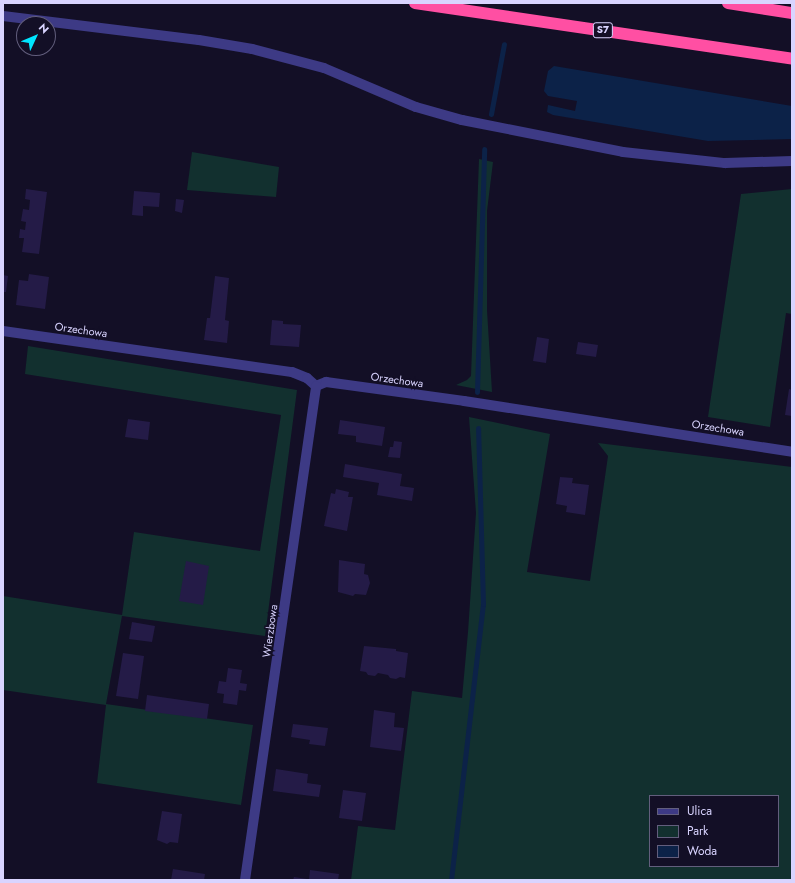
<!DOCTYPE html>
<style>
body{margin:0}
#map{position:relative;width:795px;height:883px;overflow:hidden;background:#130f26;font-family:Jost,sans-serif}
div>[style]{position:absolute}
.green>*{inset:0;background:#12302f}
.water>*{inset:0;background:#0c2248}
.stream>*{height:5px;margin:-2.5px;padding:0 2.5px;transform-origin:2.5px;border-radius:2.5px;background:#0c2248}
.building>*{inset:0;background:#241b47}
.street>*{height:10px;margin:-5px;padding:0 5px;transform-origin:5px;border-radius:5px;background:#3d3a85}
.highway>*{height:12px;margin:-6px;padding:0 6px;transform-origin:6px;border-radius:6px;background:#ff4fa3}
span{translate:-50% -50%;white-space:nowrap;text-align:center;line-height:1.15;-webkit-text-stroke:3px #130f26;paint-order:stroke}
.shield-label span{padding:1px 3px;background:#130f26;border:1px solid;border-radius:3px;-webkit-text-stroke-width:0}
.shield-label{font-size:10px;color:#d9d4ff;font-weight:700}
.street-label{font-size:11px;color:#d9d4ff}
.frame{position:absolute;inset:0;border:4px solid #d9d4ff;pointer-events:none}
.legend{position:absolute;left:649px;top:795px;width:130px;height:72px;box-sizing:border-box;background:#130f26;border:1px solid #625e7d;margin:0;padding:5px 7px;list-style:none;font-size:12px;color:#d9d4ff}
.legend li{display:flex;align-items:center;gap:8px;height:20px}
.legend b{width:20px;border:1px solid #625e7d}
.north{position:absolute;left:16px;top:16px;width:40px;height:40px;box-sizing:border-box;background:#130f26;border:1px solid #625e7d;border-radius:50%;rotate:46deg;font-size:11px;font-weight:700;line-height:16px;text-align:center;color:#d9d4ff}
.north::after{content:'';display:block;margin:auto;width:14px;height:18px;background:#00e5ff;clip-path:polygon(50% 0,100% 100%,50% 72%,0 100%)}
</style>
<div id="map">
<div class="green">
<i style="clip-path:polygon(192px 152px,279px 167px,276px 197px,187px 190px)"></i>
<i style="clip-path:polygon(479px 159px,493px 162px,487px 211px,487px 310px,492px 392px,456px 385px,467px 380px,471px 376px)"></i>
<i style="clip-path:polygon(792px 189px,792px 314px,786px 313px,770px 427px,708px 417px,741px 194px)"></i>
<i style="clip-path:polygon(28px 346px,297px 390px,265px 636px,122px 616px,106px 704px,253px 725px,241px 805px,97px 783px,106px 705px,3px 690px,3px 596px,122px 615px,134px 532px,260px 551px,281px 415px,25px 374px)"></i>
<i style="clip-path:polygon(evenodd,469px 417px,550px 434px,527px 572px,590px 581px,608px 456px,598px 443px,792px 467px,792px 880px,351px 880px,358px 826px,395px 830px,412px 691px,462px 698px,468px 632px,476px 513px,469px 417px,650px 796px,778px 796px,778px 866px,650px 866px,650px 796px)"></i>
</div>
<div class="water">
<i style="clip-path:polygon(554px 66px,792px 106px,792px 139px,708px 141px,553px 115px,547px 112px,548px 105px,575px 111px,577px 101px,548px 96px,544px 91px,548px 71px)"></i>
</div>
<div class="stream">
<i style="left:491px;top:114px;width:71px;rotate:-79.5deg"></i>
<i style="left:477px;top:392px;width:243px;rotate:-88.3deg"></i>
<i style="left:451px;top:880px;width:278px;rotate:-83.4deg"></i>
<i style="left:483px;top:604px;width:176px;rotate:-91.6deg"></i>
</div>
<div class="building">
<i style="clip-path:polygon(26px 189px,47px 192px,39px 254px,22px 252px,24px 238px,19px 238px,20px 229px,25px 230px,26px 222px,21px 221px,23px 209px,29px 210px,30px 200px,25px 199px)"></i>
<i style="clip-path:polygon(134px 191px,160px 193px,159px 207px,143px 206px,143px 216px,132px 215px)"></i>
<i style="clip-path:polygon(176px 199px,184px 200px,182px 213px,175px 211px)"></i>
<i style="clip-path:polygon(29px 274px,49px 277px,45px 309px,16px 305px,19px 280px,28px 281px)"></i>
<i style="clip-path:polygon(3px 275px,8px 276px,6px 292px,3px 292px)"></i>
<i style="clip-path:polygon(215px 276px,229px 278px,225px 320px,229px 321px,227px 343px,204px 340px,207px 318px,210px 318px)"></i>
<i style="clip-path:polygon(272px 320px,283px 321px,283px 324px,301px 325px,299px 347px,270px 345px)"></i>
<i style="clip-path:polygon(537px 337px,549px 339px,546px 363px,533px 361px)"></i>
<i style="clip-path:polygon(578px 342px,598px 345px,596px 357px,576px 354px)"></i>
<i style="clip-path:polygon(789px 389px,792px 390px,792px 416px,785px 415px)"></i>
<i style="clip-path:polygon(128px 419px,150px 422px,148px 440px,125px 437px)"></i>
<i style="clip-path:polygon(340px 420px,385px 427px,382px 446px,356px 442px,356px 436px,338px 434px)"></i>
<i style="clip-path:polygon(394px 441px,402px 442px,400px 458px,388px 457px,390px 447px,393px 447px)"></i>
<i style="clip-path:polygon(345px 464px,402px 474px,400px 486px,414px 488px,412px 501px,377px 495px,379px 483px,343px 477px)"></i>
<i style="clip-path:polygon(560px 477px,573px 478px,572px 483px,589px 485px,585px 515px,566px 512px,567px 506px,556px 504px)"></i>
<i style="clip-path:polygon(336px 489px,349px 492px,348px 497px,353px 497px,347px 531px,324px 526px,331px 493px,335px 494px)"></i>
<i style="clip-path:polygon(339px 560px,365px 564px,364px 574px,368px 575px,370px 583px,366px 595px,355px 594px,353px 596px,338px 592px)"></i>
<i style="clip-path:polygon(186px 561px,209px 566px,203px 605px,179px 601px)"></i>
<i style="clip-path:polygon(132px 622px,155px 626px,152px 642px,129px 639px)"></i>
<i style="clip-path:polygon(364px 646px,396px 649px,396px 651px,408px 653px,405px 678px,400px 677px,396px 679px,390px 678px,388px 675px,378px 673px,375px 676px,368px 675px,366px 672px,360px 671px)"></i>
<i style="clip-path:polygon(123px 653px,144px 656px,138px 699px,116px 696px)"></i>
<i style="clip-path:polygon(228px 668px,242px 670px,240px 683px,247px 684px,246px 691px,239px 690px,237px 705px,223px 703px,224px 694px,217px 693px,219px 681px,226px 682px)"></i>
<i style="clip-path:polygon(147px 695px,209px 704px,207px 719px,145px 711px)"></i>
<i style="clip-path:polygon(374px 710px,395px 713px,394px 727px,404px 728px,401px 751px,370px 747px)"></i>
<i style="clip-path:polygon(293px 724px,328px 728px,325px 746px,309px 744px,310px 740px,291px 737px)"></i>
<i style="clip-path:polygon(276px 769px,308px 774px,307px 783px,321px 785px,319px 797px,273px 791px)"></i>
<i style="clip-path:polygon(343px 790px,366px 793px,362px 821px,339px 818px)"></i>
<i style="clip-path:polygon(162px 811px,182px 814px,178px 843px,170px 842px,167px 844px,157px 840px)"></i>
<i style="clip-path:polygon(173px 869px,205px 874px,204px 880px,171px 880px)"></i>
<i style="clip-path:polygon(310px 870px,339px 874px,338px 880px,309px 880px)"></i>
<i style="clip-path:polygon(294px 877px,307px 879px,307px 880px,293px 880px)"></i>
</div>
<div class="street">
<i style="left:3px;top:16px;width:197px;rotate:7deg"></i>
<i style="left:199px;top:40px;width:54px;rotate:9.6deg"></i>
<i style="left:252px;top:49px;width:74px;rotate:14.8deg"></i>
<i style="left:324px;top:68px;width:100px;rotate:23deg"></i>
<i style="left:416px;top:107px;width:48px;rotate:15.8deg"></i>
<i style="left:462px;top:120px;width:164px;rotate:11.2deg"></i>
<i style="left:623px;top:152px;width:103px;rotate:6.2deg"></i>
<i style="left:725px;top:163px;width:67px;rotate:-1.7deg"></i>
<i style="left:3px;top:331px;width:292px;rotate:8.1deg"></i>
<i style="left:292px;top:372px;width:16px;rotate:22deg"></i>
<i style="left:307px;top:378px;width:12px;rotate:42deg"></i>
<i style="left:316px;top:386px;width:11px;rotate:-22deg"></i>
<i style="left:326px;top:382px;width:139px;rotate:7.8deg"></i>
<i style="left:464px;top:401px;width:332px;rotate:8.8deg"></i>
<i style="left:245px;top:880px;width:499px;rotate:-81.8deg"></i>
</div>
<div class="highway">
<i style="left:415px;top:3px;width:381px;rotate:8.4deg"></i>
<i style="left:728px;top:3px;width:65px;rotate:8.9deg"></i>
</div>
<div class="shield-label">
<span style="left:603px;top:30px">S7</span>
</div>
<div class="street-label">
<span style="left:81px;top:330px;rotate:8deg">Orzechowa</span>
<span style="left:397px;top:380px;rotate:8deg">Orzechowa</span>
<span style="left:718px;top:428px;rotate:9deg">Orzechowa</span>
<span style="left:270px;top:631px;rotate:-82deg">Wierzbowa</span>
</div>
<div class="frame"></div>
<ul class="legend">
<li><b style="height:5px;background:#3d3a85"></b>Ulica</li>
<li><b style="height:11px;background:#12302f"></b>Park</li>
<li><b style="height:11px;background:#0c2248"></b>Woda</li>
</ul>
<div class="north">N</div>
</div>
